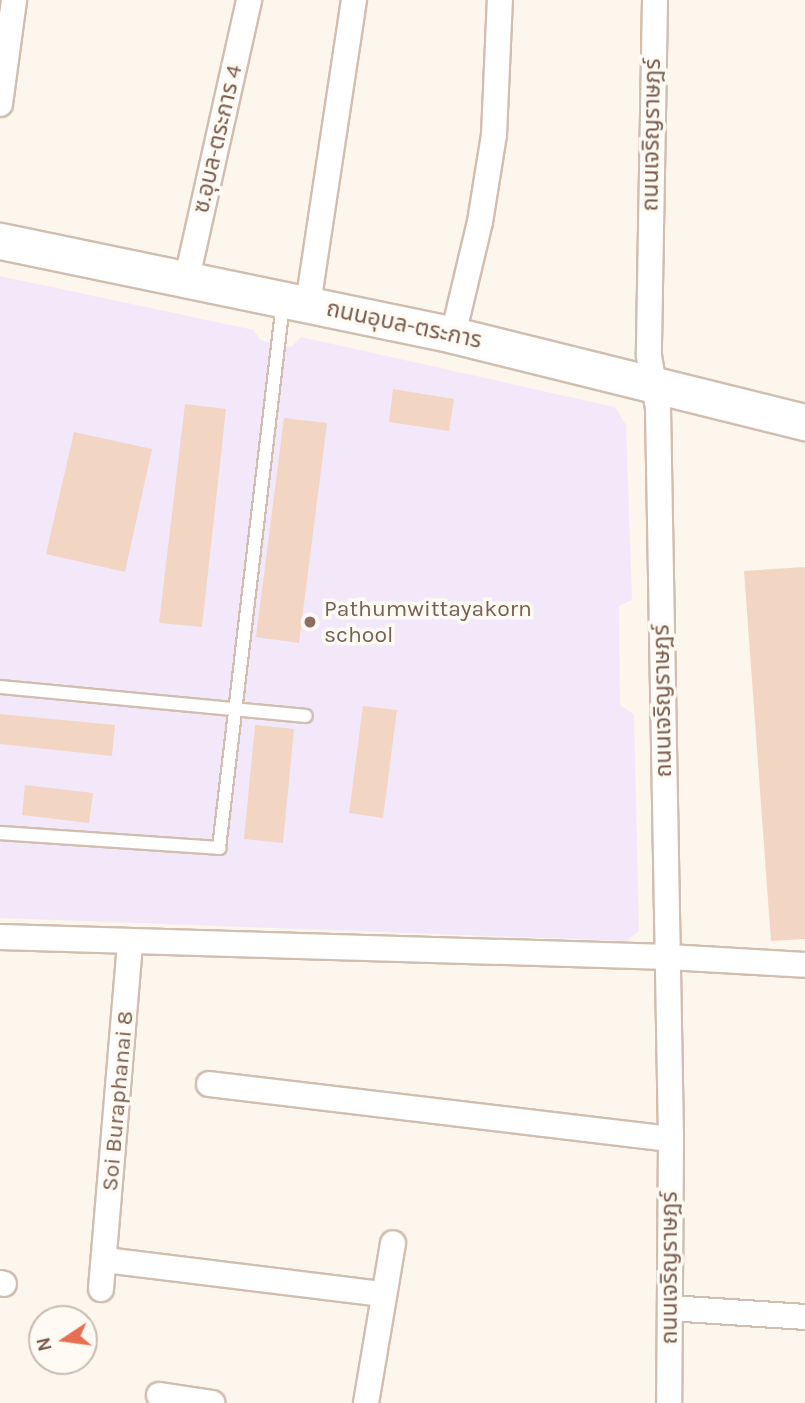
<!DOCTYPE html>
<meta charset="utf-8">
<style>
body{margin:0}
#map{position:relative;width:805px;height:1403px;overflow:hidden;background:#fdf6ec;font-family:Karla,"Noto Sans Thai",sans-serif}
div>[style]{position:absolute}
.education>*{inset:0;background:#f3e8fa}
.building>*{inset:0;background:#f3d5c3}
.roads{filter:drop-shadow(2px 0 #d1beb0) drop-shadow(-2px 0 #d1beb0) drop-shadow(0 2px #d1beb0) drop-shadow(0 -2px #d1beb0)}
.service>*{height:12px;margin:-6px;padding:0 6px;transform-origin:6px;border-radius:6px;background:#fff}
.minor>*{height:24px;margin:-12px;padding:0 12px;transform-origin:12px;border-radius:12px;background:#fff}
.secondary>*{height:35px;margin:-17.5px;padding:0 17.5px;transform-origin:17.5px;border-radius:17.5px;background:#fff}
.dots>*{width:19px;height:19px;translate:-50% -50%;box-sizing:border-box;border:4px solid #fffaf3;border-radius:50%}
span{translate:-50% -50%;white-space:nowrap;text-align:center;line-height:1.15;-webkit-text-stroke:7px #fffaf3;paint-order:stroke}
.street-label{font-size:23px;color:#7a5c4d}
.education-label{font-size:23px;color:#785e54}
.left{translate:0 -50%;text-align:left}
.north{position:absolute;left:28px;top:1305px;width:70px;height:70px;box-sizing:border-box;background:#fffaf3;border:2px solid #cabbb1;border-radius:50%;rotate:257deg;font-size:19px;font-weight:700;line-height:28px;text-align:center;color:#7a5c4d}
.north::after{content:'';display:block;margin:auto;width:24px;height:32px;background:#e76f51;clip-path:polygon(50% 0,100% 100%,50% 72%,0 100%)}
</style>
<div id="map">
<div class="education">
<i style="clip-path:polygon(0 276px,254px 330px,260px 340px,279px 345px,291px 347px,301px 337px,615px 407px,626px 425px,632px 600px,619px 606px,620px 705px,634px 714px,639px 931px,627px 941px,0 918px)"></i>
</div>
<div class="building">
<i style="clip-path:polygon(393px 389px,454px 399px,449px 431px,389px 422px)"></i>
<i style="clip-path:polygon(185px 404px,226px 409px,202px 627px,159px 623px)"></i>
<i style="clip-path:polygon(284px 418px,327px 423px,299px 643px,256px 637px)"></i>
<i style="clip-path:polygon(74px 432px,152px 449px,125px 572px,46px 554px)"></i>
<i style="clip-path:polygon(805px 567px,805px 939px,771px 941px,744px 571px)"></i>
<i style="clip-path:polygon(363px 706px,397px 710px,383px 818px,349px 813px)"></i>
<i style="clip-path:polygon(0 714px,115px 725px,112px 756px,0 744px)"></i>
<i style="clip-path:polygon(255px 725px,294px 729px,283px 843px,244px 839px)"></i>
<i style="clip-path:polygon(25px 785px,93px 793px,89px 823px,22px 815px)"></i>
</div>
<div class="roads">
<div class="service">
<i style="left:0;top:687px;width:307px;rotate:5.4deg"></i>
<i style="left:0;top:833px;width:220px;rotate:3.9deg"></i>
<i style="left:219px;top:848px;width:549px;rotate:-83.3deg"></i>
</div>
<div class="minor">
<i style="left:655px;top:0;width:356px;rotate:91deg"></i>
<i style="left:649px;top:356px;width:53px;rotate:80.2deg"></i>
<i style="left:658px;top:408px;width:731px;rotate:88.98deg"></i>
<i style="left:671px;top:1139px;width:264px;rotate:90.4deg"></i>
<i style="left:0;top:104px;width:105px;rotate:-82.3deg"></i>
<i style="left:187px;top:278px;width:285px;rotate:-77.4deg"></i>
<i style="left:308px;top:304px;width:307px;rotate:-81.4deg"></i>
<i style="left:453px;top:335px;width:116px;rotate:-76.6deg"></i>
<i style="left:480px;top:222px;width:88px;rotate:-80.9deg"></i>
<i style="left:494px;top:135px;width:135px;rotate:-87.5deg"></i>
<i style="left:0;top:937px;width:668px;rotate:1.71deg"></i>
<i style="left:668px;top:957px;width:137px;rotate:3.3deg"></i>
<i style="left:209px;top:1084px;width:465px;rotate:6.8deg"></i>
<i style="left:105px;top:1260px;width:280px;rotate:7deg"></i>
<i style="left:0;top:1283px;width:4px;rotate:14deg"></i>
<i style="left:101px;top:1289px;width:349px;rotate:-85.2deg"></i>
<i style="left:670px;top:1308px;width:135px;rotate:3.8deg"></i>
<i style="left:159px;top:1395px;width:54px;rotate:8.6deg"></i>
<i style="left:366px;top:1403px;width:162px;rotate:-80.4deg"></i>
</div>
<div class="secondary">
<i style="left:0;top:241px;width:463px;rotate:11.7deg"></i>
<i style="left:453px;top:335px;width:363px;rotate:13.9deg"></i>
</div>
</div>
<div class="dots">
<i style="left:310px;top:622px;background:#8d6e63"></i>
</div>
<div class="street-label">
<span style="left:652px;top:135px;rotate:-89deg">ถนนเจริญราษฎร์</span>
<span style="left:218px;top:139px;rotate:-77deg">ซ.อุบล-ตระการ 4</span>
<span style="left:404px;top:325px;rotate:12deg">ถนนอุบล-ตระการ</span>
<span style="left:663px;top:701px;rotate:-91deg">ถนนเจริญราษฎร์</span>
<span style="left:118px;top:1101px;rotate:-85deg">Soi Buraphanai 8</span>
<span style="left:670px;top:1268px;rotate:-90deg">ถนนเจริญราษฎร์</span>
</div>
<div class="education-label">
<span class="left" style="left:324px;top:622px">Pathumwittayakorn<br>school</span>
</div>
<div class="north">N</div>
</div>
